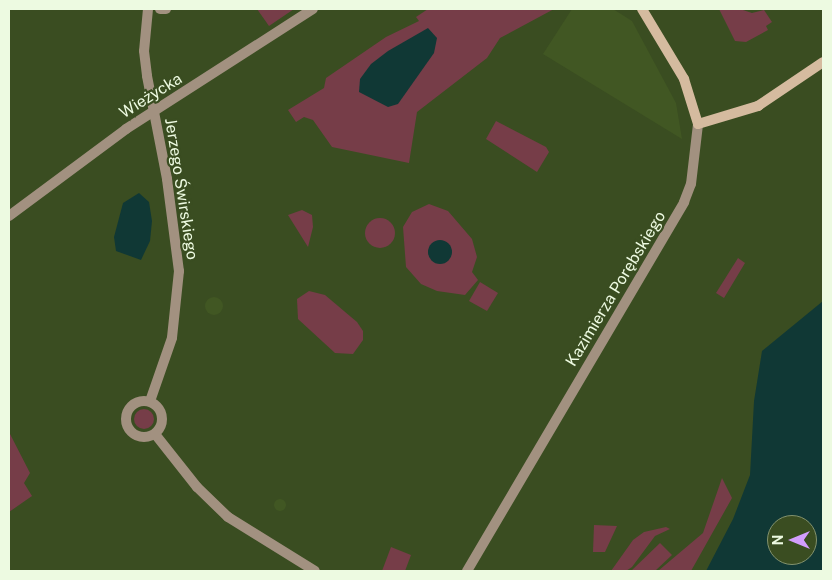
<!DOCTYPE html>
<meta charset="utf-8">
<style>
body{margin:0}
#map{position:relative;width:832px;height:580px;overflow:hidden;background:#3a4d21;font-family:"Public Sans",sans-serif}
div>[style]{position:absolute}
.built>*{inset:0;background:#415723}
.round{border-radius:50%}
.green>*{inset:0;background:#763d48}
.water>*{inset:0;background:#103835}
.street>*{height:10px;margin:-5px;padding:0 5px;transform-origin:5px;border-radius:5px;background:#a29180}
.street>.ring{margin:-5px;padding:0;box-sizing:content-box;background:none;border:10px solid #a29180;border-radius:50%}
.secondary>*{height:10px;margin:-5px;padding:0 5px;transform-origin:5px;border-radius:5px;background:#d5bb9f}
span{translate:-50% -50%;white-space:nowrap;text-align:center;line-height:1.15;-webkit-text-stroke:4.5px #3a4d21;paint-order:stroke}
.street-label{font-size:16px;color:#edfae1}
.frame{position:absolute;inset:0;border:10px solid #edfae1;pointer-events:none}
.north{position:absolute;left:767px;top:515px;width:50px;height:50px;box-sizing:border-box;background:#3a4d21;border:1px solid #82926e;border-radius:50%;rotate:270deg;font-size:14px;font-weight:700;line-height:20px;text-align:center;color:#edfae1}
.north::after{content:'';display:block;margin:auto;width:18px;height:22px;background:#d29dfd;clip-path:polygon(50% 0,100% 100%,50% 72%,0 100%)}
</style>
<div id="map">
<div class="built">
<i style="clip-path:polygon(572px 9px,613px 9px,632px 21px,676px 103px,682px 139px,543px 54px)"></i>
<i class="round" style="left:205px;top:297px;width:18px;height:18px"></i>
<i class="round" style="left:274px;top:499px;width:12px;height:12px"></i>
</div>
<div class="green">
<i style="clip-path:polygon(257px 9px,294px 9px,269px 26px)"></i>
<i style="clip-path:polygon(428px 9px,554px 9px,500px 38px,487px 58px,417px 112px,409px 163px,332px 147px,313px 120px,304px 117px,296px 122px,288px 110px,324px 88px,326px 78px,386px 37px,419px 21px,416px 17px)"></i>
<i style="clip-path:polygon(719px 9px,740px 9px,752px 13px,764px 10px,772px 22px,766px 26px,768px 30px,746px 42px,735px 41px)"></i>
<i style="clip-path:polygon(496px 121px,546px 147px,549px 152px,537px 172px,486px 139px)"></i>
<i style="clip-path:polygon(429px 204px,448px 211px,472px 239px,477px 257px,472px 272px,478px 280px,465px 295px,437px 291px,421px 284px,406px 267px,403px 227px,412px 212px)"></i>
<i style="clip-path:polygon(302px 210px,312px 215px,313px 227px,308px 247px,288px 215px)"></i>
<i class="round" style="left:365px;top:218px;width:30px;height:30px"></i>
<i style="clip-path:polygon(738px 258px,745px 263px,724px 298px,716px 293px)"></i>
<i style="clip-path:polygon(480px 282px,498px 293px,487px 311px,469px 301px)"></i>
<i style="clip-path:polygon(309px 291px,325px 295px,357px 322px,363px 331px,363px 340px,353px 354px,335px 353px,298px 319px,297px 299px)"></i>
<i class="round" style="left:134px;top:409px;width:20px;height:20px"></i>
<i style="clip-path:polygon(9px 432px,30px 473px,24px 483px,32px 496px,9px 512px)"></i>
<i style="clip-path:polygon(722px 478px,732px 498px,691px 571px,658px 571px,703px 533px)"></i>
<i style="clip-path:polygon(594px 525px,617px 526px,605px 552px,593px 552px)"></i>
<i style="clip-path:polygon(666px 527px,670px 529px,655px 536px,632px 567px,626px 571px,611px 571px,633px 540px,644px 532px)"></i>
<i style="clip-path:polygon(660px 543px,672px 555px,655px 571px,631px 571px)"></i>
<i style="clip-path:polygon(391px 547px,411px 555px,405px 571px,382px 571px)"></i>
</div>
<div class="water">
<i style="clip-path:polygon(428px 28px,437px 38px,434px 53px,398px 104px,388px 107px,359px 92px,360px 79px,371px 64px,388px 51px)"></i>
<i style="clip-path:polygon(139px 193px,149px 202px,152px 221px,150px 241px,141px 260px,116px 251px,114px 237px,123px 203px)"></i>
<i class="round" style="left:428px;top:240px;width:24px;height:24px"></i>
<i style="clip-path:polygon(evenodd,823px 301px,823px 571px,706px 571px,733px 519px,750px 475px,754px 401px,762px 351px,823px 301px,777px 525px,807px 525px,807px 555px,777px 555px,777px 525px)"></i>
</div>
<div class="street">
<i style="left:148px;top:9px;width:42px;rotate:95.4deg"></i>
<i style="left:144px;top:51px;width:25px;rotate:83deg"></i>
<i style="left:147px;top:76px;width:105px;rotate:79deg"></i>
<i style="left:167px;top:179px;width:93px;rotate:82.6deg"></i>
<i style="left:179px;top:271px;width:67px;rotate:96deg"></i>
<i style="left:172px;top:338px;width:67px;rotate:109.2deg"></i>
<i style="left:160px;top:9px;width:6px"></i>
<i style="left:9px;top:216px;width:146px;rotate:-36.6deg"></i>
<i style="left:126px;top:129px;width:222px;rotate:-32.7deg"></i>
<i class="ring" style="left:126px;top:401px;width:26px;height:26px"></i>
<i style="left:155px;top:434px;width:68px;rotate:51.6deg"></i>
<i style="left:197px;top:487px;width:43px;rotate:44.1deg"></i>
<i style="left:228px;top:517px;width:102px;rotate:31.8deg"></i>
<i style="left:467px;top:571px;width:428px;rotate:-59.5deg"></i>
<i style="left:684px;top:202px;width:19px;rotate:-69deg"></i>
<i style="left:691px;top:184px;width:60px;rotate:-83.3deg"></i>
</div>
<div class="secondary">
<i style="left:642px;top:9px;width:82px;rotate:59deg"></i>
<i style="left:684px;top:79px;width:47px;rotate:72.7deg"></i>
<i style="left:698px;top:124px;width:63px;rotate:-16.7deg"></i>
<i style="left:758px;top:106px;width:78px;rotate:-34.1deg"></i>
</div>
<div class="street-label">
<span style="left:151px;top:96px;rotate:-32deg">Wieżycka</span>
<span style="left:181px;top:189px;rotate:81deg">Jerzego Świrskiego</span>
<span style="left:616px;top:289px;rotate:-59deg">Kazimierza Porębskiego</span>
</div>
<div class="frame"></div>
<div class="north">N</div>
</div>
